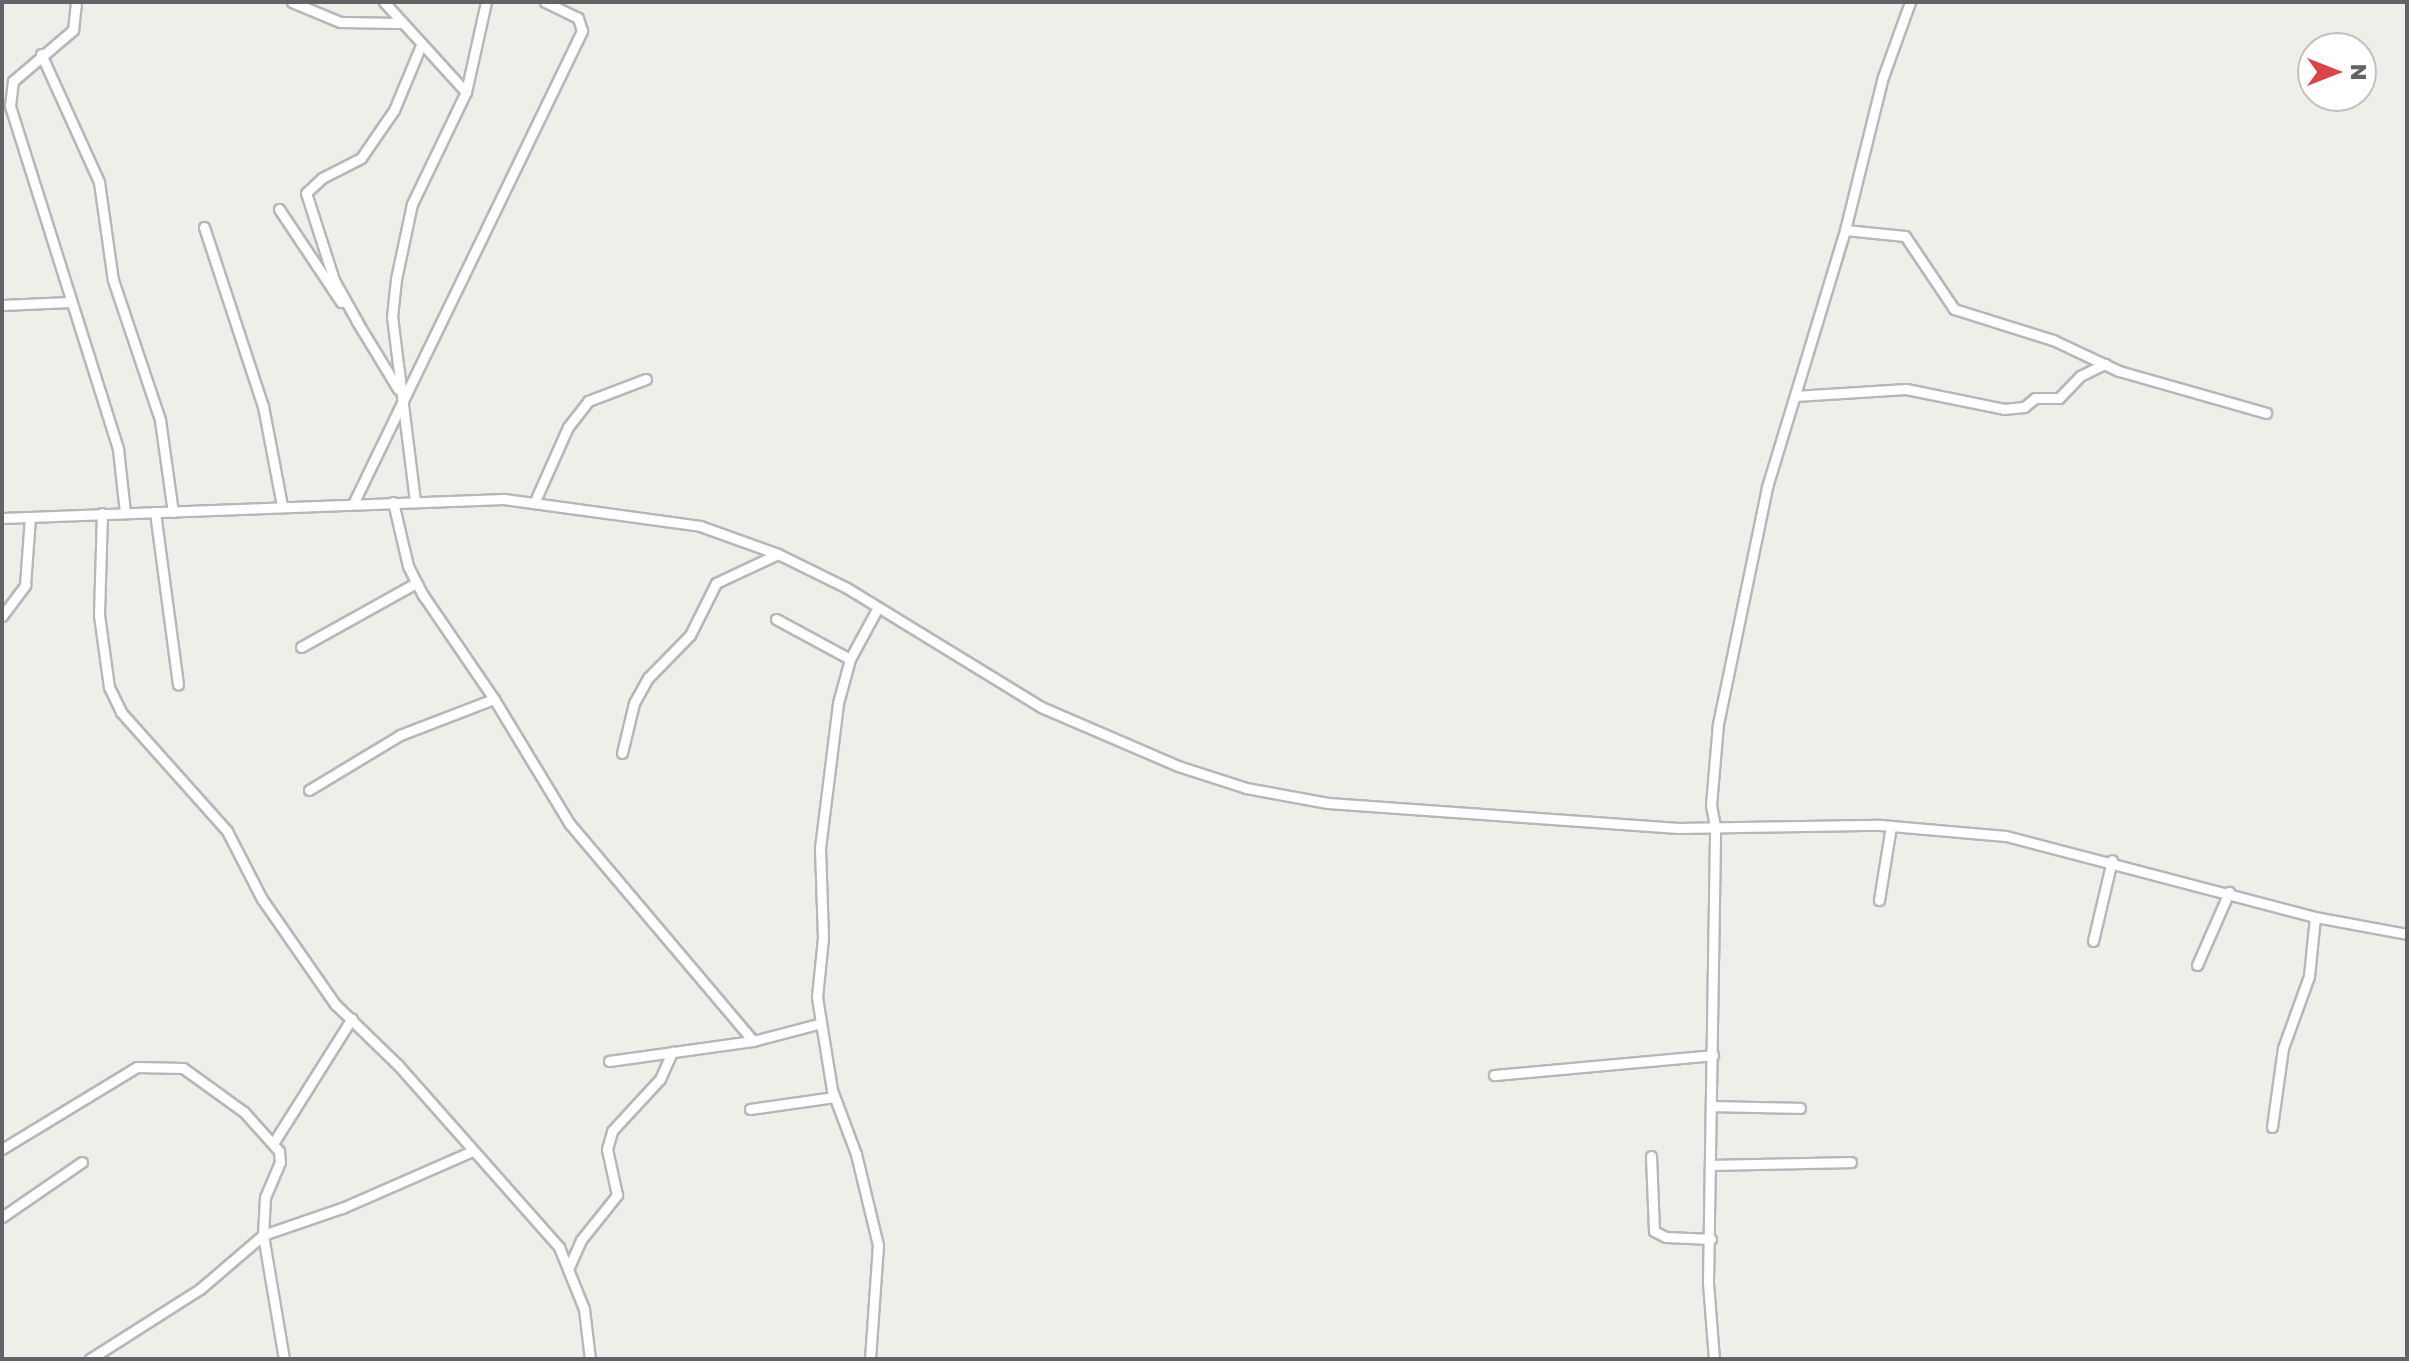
<!DOCTYPE html>
<style>
body{margin:0}
#map{position:relative;width:2409px;height:1361px;overflow:hidden;background:#f0eee9;font-family:"Golos Text",sans-serif}
div>[style]{position:absolute}
.roads{filter:drop-shadow(2px 0 #b5b8bb) drop-shadow(-2px 0 #b5b8bb) drop-shadow(0 2px #b5b8bb) drop-shadow(0 -2px #b5b8bb)}
.street>*{height:9px;margin:-4.5px;padding:0 4.5px;transform-origin:4.5px;border-radius:4.5px;background:#fff}
span{translate:-50% -50%;white-space:nowrap;text-align:center;line-height:1.15;-webkit-text-stroke:6px #fff;paint-order:stroke}
.frame{position:absolute;inset:0;border:4px solid #606467;pointer-events:none}
.north{position:absolute;left:2297px;top:32px;width:80px;height:80px;box-sizing:border-box;background:#fff;border:2px solid #bfc1c2;border-radius:50%;rotate:90deg;font-size:22px;font-weight:700;line-height:32px;text-align:center;color:#606467}
.north::after{content:'';display:block;margin:auto;width:28px;height:36px;background:#da4548;clip-path:polygon(50% 0,100% 100%,50% 72%,0 100%)}
</style>
<div id="map">
<div class="roads">
<div class="street">
<i style="left:76px;top:2px;width:28px;rotate:96deg"></i>
<i style="left:73px;top:30px;width:79px;rotate:139.6deg"></i>
<i style="left:13px;top:81px;width:25px;rotate:97deg"></i>
<i style="left:10px;top:106px;width:360px;rotate:72.5deg"></i>
<i style="left:118px;top:449px;width:63px;rotate:83.7deg"></i>
<i style="left:292px;top:2px;width:52px;rotate:22.6deg"></i>
<i style="left:340px;top:22px;width:61px;rotate:0.9deg"></i>
<i style="left:384px;top:2px;width:122px;rotate:47.7deg"></i>
<i style="left:41px;top:54px;width:141px;rotate:65.6deg"></i>
<i style="left:99px;top:182px;width:99px;rotate:81.9deg"></i>
<i style="left:113px;top:280px;width:148px;rotate:71.4deg"></i>
<i style="left:160px;top:420px;width:93px;rotate:82deg"></i>
<i style="left:279px;top:209px;width:112px;rotate:56.3deg"></i>
<i style="left:204px;top:227px;width:188px;rotate:71.8deg"></i>
<i style="left:263px;top:406px;width:102px;rotate:79.2deg"></i>
<i style="left:1845px;top:230px;width:60px;rotate:5.7deg"></i>
<i style="left:1905px;top:236px;width:88px;rotate:56.1deg"></i>
<i style="left:1954px;top:309px;width:104px;rotate:17.4deg"></i>
<i style="left:2053px;top:340px;width:73px;rotate:25.2deg"></i>
<i style="left:2119px;top:371px;width:153px;rotate:15.9deg"></i>
<i style="left:2px;top:305px;width:68px;rotate:-2.5deg"></i>
<i style="left:356px;top:320px;width:81px;rotate:58.7deg"></i>
<i style="left:358px;top:323px;width:49px;rotate:-119.2deg"></i>
<i style="left:334px;top:280px;width:91px;rotate:-107.8deg"></i>
<i style="left:306px;top:193px;width:22px;rotate:-43deg"></i>
<i style="left:322px;top:178px;width:44px;rotate:-27.1deg"></i>
<i style="left:361px;top:158px;width:58px;rotate:-55.5deg"></i>
<i style="left:394px;top:110px;width:70px;rotate:-67.4deg"></i>
<i style="left:1795px;top:396px;width:111px;rotate:-3.6deg"></i>
<i style="left:1906px;top:389px;width:100px;rotate:11.5deg"></i>
<i style="left:2004px;top:409px;width:20px;rotate:-6deg"></i>
<i style="left:2024px;top:407px;width:14px;rotate:-39deg"></i>
<i style="left:2035px;top:398px;width:24px"></i>
<i style="left:2059px;top:398px;width:30px;rotate:-46deg"></i>
<i style="left:2080px;top:376px;width:28px;rotate:-26deg"></i>
<i style="left:415px;top:501px;width:185px;rotate:-97.1deg"></i>
<i style="left:392px;top:317px;width:38px;rotate:-84deg"></i>
<i style="left:396px;top:279px;width:77px;rotate:-78deg"></i>
<i style="left:412px;top:204px;width:124px;rotate:-64.3deg"></i>
<i style="left:466px;top:92px;width:92px;rotate:-77.5deg"></i>
<i style="left:535px;top:501px;width:81px;rotate:-66deg"></i>
<i style="left:568px;top:427px;width:33px;rotate:-52deg"></i>
<i style="left:588px;top:401px;width:62px;rotate:-20.8deg"></i>
<i style="left:393px;top:502px;width:66px;rotate:76.8deg"></i>
<i style="left:408px;top:566px;width:33px;rotate:63deg"></i>
<i style="left:423px;top:595px;width:126px;rotate:55.7deg"></i>
<i style="left:494px;top:699px;width:145px;rotate:58.8deg"></i>
<i style="left:569px;top:823px;width:285px;rotate:49.8deg"></i>
<i style="left:353px;top:504px;width:526px;rotate:-64.17deg"></i>
<i style="left:582px;top:31px;width:14px;rotate:-107deg"></i>
<i style="left:578px;top:18px;width:37px;rotate:-154deg"></i>
<i style="left:155px;top:512px;width:174px;rotate:82.4deg"></i>
<i style="left:102px;top:513px;width:102px;rotate:91.7deg"></i>
<i style="left:99px;top:615px;width:73px;rotate:82.1deg"></i>
<i style="left:109px;top:687px;width:28px;rotate:64deg"></i>
<i style="left:121px;top:712px;width:159px;rotate:48.3deg"></i>
<i style="left:227px;top:831px;width:76px;rotate:62.8deg"></i>
<i style="left:262px;top:899px;width:128px;rotate:55.2deg"></i>
<i style="left:335px;top:1004px;width:88px;rotate:44.1deg"></i>
<i style="left:398px;top:1065px;width:243px;rotate:48.5deg"></i>
<i style="left:559px;top:1247px;width:67px;rotate:68deg"></i>
<i style="left:584px;top:1309px;width:50px;rotate:83.2deg"></i>
<i style="left:2px;top:518px;width:502px;rotate:-2.17deg"></i>
<i style="left:504px;top:499px;width:198px;rotate:7.8deg"></i>
<i style="left:700px;top:526px;width:83px;rotate:19.7deg"></i>
<i style="left:778px;top:554px;width:77px;rotate:26.2deg"></i>
<i style="left:847px;top:588px;width:228px;rotate:31.5deg"></i>
<i style="left:1041px;top:707px;width:149px;rotate:23.3deg"></i>
<i style="left:1178px;top:766px;width:71px;rotate:17.9deg"></i>
<i style="left:1246px;top:788px;width:83px;rotate:10.4deg"></i>
<i style="left:1328px;top:803px;width:351px;rotate:4.1deg"></i>
<i style="left:1678px;top:828px;width:202px;rotate:-0.9deg"></i>
<i style="left:1880px;top:825px;width:126px;rotate:5deg"></i>
<i style="left:2006px;top:836px;width:319px;rotate:14.7deg"></i>
<i style="left:2315px;top:917px;width:94px;rotate:10.5deg"></i>
<i style="left:2px;top:616px;width:39px;rotate:-53deg"></i>
<i style="left:25px;top:585px;width:68px;rotate:-85.8deg"></i>
<i style="left:776px;top:619px;width:84px;rotate:28.4deg"></i>
<i style="left:301px;top:647px;width:132px;rotate:-29.1deg"></i>
<i style="left:622px;top:753px;width:51px;rotate:-76.5deg"></i>
<i style="left:634px;top:703px;width:29px;rotate:-61deg"></i>
<i style="left:648px;top:678px;width:60px;rotate:-45.7deg"></i>
<i style="left:690px;top:635px;width:58px;rotate:-63.4deg"></i>
<i style="left:716px;top:583px;width:68px;rotate:-25.1deg"></i>
<i style="left:309px;top:790px;width:106px;rotate:-31.1deg"></i>
<i style="left:400px;top:735px;width:101px;rotate:-21deg"></i>
<i style="left:1879px;top:900px;width:75px;rotate:-80.8deg"></i>
<i style="left:2093px;top:941px;width:83px;rotate:-76.8deg"></i>
<i style="left:2197px;top:965px;width:80px;rotate:-66.3deg"></i>
<i style="left:609px;top:1061px;width:145px;rotate:-7.9deg"></i>
<i style="left:753px;top:1041px;width:67px;rotate:-14.7deg"></i>
<i style="left:1494px;top:1075px;width:220px;rotate:-5.2deg"></i>
<i style="left:1712px;top:1106px;width:88px;rotate:1.3deg"></i>
<i style="left:750px;top:1109px;width:85px;rotate:-8.1deg"></i>
<i style="left:2272px;top:1127px;width:80px;rotate:-82.1deg"></i>
<i style="left:2283px;top:1048px;width:77px;rotate:-70.1deg"></i>
<i style="left:2309px;top:976px;width:59px;rotate:-84.2deg"></i>
<i style="left:274px;top:1142px;width:146px;rotate:-57.8deg"></i>
<i style="left:2px;top:1149px;width:158px;rotate:-31.3deg"></i>
<i style="left:137px;top:1067px;width:46px;rotate:1.2deg"></i>
<i style="left:183px;top:1068px;width:75px;rotate:35.8deg"></i>
<i style="left:244px;top:1112px;width:52px;rotate:48.1deg"></i>
<i style="left:279px;top:1151px;width:11px;rotate:85deg"></i>
<i style="left:280px;top:1162px;width:38px;rotate:113deg"></i>
<i style="left:265px;top:1197px;width:38px;rotate:93deg"></i>
<i style="left:263px;top:1235px;width:126px;rotate:80.4deg"></i>
<i style="left:1651px;top:1156px;width:75px;rotate:87.7deg"></i>
<i style="left:1654px;top:1231px;width:13px;rotate:27deg"></i>
<i style="left:1666px;top:1237px;width:45px;rotate:2.5deg"></i>
<i style="left:1712px;top:1165px;width:139px;rotate:-1.2deg"></i>
<i style="left:2px;top:1217px;width:97px;rotate:-34.5deg"></i>
<i style="left:569px;top:1267px;width:30px;rotate:-66deg"></i>
<i style="left:581px;top:1240px;width:58px;rotate:-51.3deg"></i>
<i style="left:617px;top:1195px;width:47px;rotate:-102.3deg"></i>
<i style="left:607px;top:1149px;width:19px;rotate:-74deg"></i>
<i style="left:612px;top:1131px;width:71px;rotate:-47.3deg"></i>
<i style="left:660px;top:1079px;width:30px;rotate:-66deg"></i>
<i style="left:90px;top:1359px;width:130px;rotate:-32.5deg"></i>
<i style="left:200px;top:1289px;width:83px;rotate:-40.6deg"></i>
<i style="left:263px;top:1235px;width:83px;rotate:-18.9deg"></i>
<i style="left:342px;top:1208px;width:140px;rotate:-23.6deg"></i>
<i style="left:870px;top:1359px;width:114px;rotate:-86deg"></i>
<i style="left:878px;top:1245px;width:94px;rotate:-103.6deg"></i>
<i style="left:856px;top:1154px;width:68px;rotate:-110.6deg"></i>
<i style="left:832px;top:1090px;width:94px;rotate:-99.2deg"></i>
<i style="left:817px;top:997px;width:59px;rotate:-84.2deg"></i>
<i style="left:823px;top:938px;width:90px;rotate:-91.9deg"></i>
<i style="left:820px;top:848px;width:146px;rotate:-82.9deg"></i>
<i style="left:838px;top:703px;width:46px;rotate:-74.7deg"></i>
<i style="left:850px;top:659px;width:57px;rotate:-61.6deg"></i>
<i style="left:1714px;top:1359px;width:77px;rotate:-94.5deg"></i>
<i style="left:1708px;top:1282px;width:456px;rotate:-89.1deg"></i>
<i style="left:1715px;top:826px;width:21px;rotate:-101deg"></i>
<i style="left:1711px;top:805px;width:81px;rotate:-85.1deg"></i>
<i style="left:1718px;top:724px;width:242px;rotate:-78.3deg"></i>
<i style="left:1767px;top:487px;width:269px;rotate:-73.1deg"></i>
<i style="left:1845px;top:230px;width:158px;rotate:-76.1deg"></i>
<i style="left:1883px;top:77px;width:80px;rotate:-70.2deg"></i>
</div>
</div>
<div class="frame"></div>
<div class="north">N</div>
</div>
